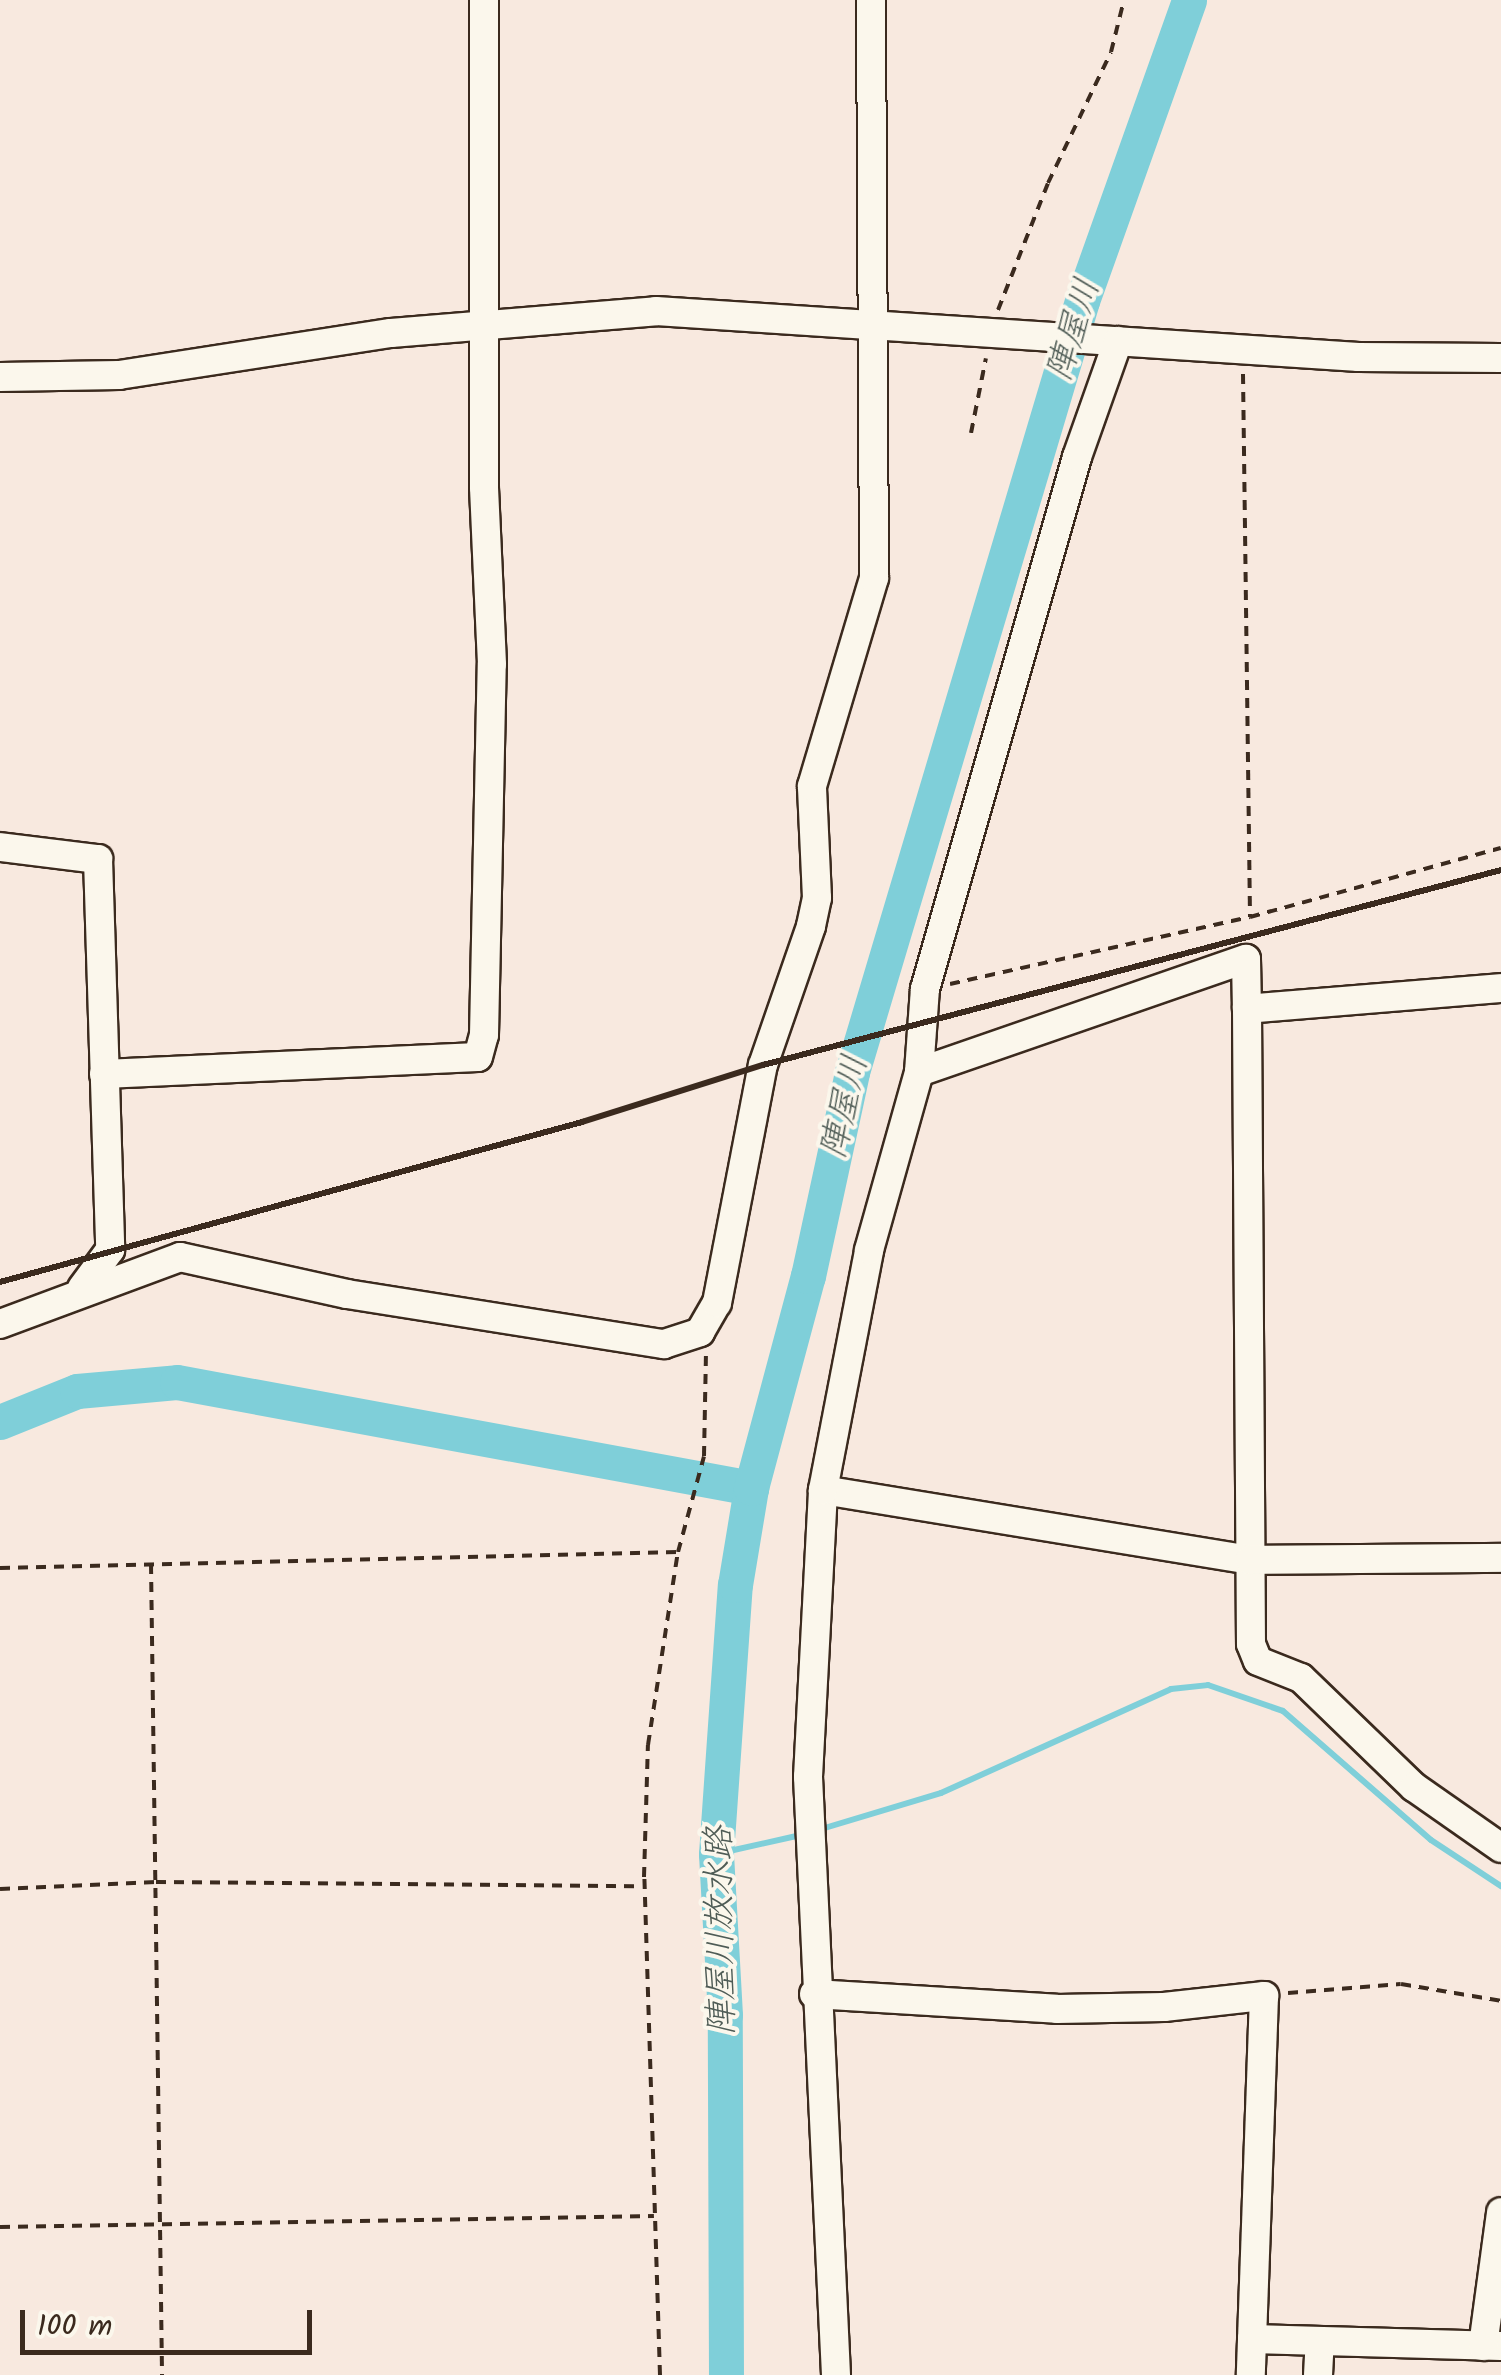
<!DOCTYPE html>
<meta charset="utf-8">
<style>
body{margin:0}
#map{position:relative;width:1501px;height:2375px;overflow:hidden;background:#f8e9df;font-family:Kalam,"Klee One",sans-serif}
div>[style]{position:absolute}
.stream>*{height:6px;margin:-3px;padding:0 3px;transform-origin:3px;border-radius:3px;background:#7fcfd9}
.river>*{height:35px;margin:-17.5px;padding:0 17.5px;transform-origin:17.5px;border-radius:17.5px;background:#7fcfd9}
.path>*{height:4px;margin-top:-2px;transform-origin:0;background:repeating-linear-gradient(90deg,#3b2a1e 0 10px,transparent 0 18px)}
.roads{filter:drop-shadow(2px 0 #3b2a1e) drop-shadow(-2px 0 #3b2a1e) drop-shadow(0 2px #3b2a1e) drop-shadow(0 -2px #3b2a1e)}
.minor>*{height:28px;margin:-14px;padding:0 14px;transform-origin:14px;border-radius:14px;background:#fbf7ec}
.rail>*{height:6px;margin:-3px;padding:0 3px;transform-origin:3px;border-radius:3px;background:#3b2a1e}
span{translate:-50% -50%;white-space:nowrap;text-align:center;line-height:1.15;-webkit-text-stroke:8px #fbf7ec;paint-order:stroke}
.water-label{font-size:35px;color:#4f5c56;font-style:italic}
.scale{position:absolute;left:20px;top:2310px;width:292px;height:45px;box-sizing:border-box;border:5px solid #3b2a1e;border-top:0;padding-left:12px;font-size:30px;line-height:35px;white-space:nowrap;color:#3b2a1e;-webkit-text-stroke:8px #fbf7ec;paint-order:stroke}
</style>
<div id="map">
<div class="stream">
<i style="left:818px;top:1830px;width:128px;rotate:-16.7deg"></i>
<i style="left:941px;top:1793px;width:252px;rotate:-24.3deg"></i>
<i style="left:1171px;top:1689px;width:37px;rotate:-6deg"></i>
<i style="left:1208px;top:1685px;width:79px;rotate:19.1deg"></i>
<i style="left:1283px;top:1711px;width:196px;rotate:41.1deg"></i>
<i style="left:1431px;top:1840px;width:84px;rotate:33.3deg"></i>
<i style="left:716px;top:1854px;width:87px;rotate:-12.6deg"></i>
</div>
<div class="river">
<i style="left:0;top:1422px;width:83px;rotate:-21.9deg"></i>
<i style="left:77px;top:1391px;width:100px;rotate:-5.1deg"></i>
<i style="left:177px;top:1382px;width:584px;rotate:10.46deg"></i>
<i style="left:726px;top:2375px;width:360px;rotate:-90.2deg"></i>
<i style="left:725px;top:2015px;width:161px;rotate:-93.2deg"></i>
<i style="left:716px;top:1854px;width:270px;rotate:-86deg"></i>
<i style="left:735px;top:1585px;width:98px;rotate:-80.6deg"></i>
<i style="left:751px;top:1488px;width:220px;rotate:-75deg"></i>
<i style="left:808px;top:1276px;width:209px;rotate:-77.8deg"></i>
<i style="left:852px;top:1072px;width:805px;rotate:-73.39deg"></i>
<i style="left:1082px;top:301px;width:319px;rotate:-70.4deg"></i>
</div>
<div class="path">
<i style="left:998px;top:310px;width:136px;rotate:-68.5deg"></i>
<i style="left:1048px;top:183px;width:145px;rotate:-64.3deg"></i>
<i style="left:1111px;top:52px;width:54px;rotate:-76deg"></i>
<i style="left:1243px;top:374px;width:543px;rotate:89.26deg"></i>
<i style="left:971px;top:433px;width:76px;rotate:-78.7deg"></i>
<i style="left:950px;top:984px;width:307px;rotate:-12.6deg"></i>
<i style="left:1250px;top:917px;width:260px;rotate:-15.4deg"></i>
<i style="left:151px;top:1564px;width:811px;rotate:89.22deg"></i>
<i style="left:0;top:1568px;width:678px;rotate:-1.35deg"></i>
<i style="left:0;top:1889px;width:156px;rotate:-2.6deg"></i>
<i style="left:156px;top:1882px;width:479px;rotate:0.5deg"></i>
<i style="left:1288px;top:1993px;width:113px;rotate:-4.6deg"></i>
<i style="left:1401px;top:1984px;width:101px;rotate:9.6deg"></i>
<i style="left:0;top:2227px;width:654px;rotate:-0.96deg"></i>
<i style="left:660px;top:2375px;width:498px;rotate:-91.8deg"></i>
<i style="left:644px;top:1877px;width:132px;rotate:-88.3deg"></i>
<i style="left:648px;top:1745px;width:195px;rotate:-81.2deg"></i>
<i style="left:678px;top:1552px;width:99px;rotate:-74.8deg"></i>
<i style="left:704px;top:1456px;width:100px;rotate:-88.9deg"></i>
</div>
<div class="roads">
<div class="minor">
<i style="left:0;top:377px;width:119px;rotate:-1deg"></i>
<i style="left:119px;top:375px;width:275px;rotate:-8.8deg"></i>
<i style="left:391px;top:333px;width:266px;rotate:-4.7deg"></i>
<i style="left:656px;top:311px;width:704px;rotate:3.75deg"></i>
<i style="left:1358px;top:357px;width:143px;rotate:0.4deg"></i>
<i style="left:0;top:847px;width:99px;rotate:7deg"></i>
<i style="left:98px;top:859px;width:391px;rotate:88.2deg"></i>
<i style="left:110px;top:1250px;width:47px;rotate:126.4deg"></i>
<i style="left:1501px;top:988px;width:255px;rotate:175.3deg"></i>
<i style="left:1247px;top:1009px;width:635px;rotate:89.64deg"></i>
<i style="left:1251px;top:1644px;width:18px;rotate:68deg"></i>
<i style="left:1258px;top:1661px;width:46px;rotate:21.6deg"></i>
<i style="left:1301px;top:1678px;width:157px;rotate:44deg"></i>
<i style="left:1414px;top:1787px;width:106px;rotate:35deg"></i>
<i style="left:919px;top:1072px;width:83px;rotate:-85.9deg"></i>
<i style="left:925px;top:989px;width:553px;rotate:-74.05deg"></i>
<i style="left:1077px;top:457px;width:123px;rotate:-70.5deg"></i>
<i style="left:104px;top:1074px;width:374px;rotate:-2.6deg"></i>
<i style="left:478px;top:1057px;width:23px;rotate:-75deg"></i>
<i style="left:484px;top:1035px;width:371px;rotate:-88.8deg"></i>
<i style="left:492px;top:664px;width:177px;rotate:-92.6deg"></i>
<i style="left:484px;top:487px;width:487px;rotate:-90deg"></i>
<i style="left:0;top:1324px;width:192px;rotate:-20.4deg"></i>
<i style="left:180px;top:1257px;width:171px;rotate:12.5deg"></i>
<i style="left:347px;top:1294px;width:321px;rotate:9deg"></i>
<i style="left:664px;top:1344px;width:38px;rotate:-18deg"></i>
<i style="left:700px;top:1332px;width:34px;rotate:-60deg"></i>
<i style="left:717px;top:1303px;width:242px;rotate:-79.1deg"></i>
<i style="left:763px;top:1065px;width:147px;rotate:-70.9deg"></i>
<i style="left:811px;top:926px;width:29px;rotate:-78deg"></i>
<i style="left:817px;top:898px;width:112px;rotate:-92.6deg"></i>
<i style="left:812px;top:786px;width:217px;rotate:-73.4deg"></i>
<i style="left:874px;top:578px;width:578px;rotate:-90.3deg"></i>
<i style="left:823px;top:1490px;width:433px;rotate:9.3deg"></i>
<i style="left:1250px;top:1560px;width:251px;rotate:-0.5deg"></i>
<i style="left:814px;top:1994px;width:243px;rotate:3.5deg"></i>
<i style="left:1057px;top:2009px;width:107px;rotate:-1.1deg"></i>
<i style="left:1164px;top:2007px;width:101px;rotate:-6.3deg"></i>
<i style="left:1264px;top:1996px;width:379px;rotate:92deg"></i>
<i style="left:1252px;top:2339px;width:249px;rotate:1.6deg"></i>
<i style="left:1483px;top:2346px;width:135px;rotate:-82.3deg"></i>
<i style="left:836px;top:2375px;width:599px;rotate:-92.68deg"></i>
<i style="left:808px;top:1777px;width:287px;rotate:-87deg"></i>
<i style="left:823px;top:1490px;width:244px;rotate:-79.1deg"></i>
<i style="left:869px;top:1250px;width:185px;rotate:-74.3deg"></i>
<i style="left:919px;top:1072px;width:346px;rotate:-19.1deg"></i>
<i style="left:1246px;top:959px;width:50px;rotate:88.9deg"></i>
<i style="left:1318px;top:2375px;width:34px;rotate:-87deg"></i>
</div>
</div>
<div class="rail">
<i style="left:0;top:1282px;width:604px;rotate:-15.37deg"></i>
<i style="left:582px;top:1122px;width:190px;rotate:-17.5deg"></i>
<i style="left:763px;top:1065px;width:763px;rotate:-14.8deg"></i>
</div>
<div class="water-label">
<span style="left:1075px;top:330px;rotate:-73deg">陣屋川</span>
<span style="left:846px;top:1107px;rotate:-77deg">陣屋川</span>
<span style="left:722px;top:1931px;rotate:-91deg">陣屋川放水路</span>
</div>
<div class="scale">100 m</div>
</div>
